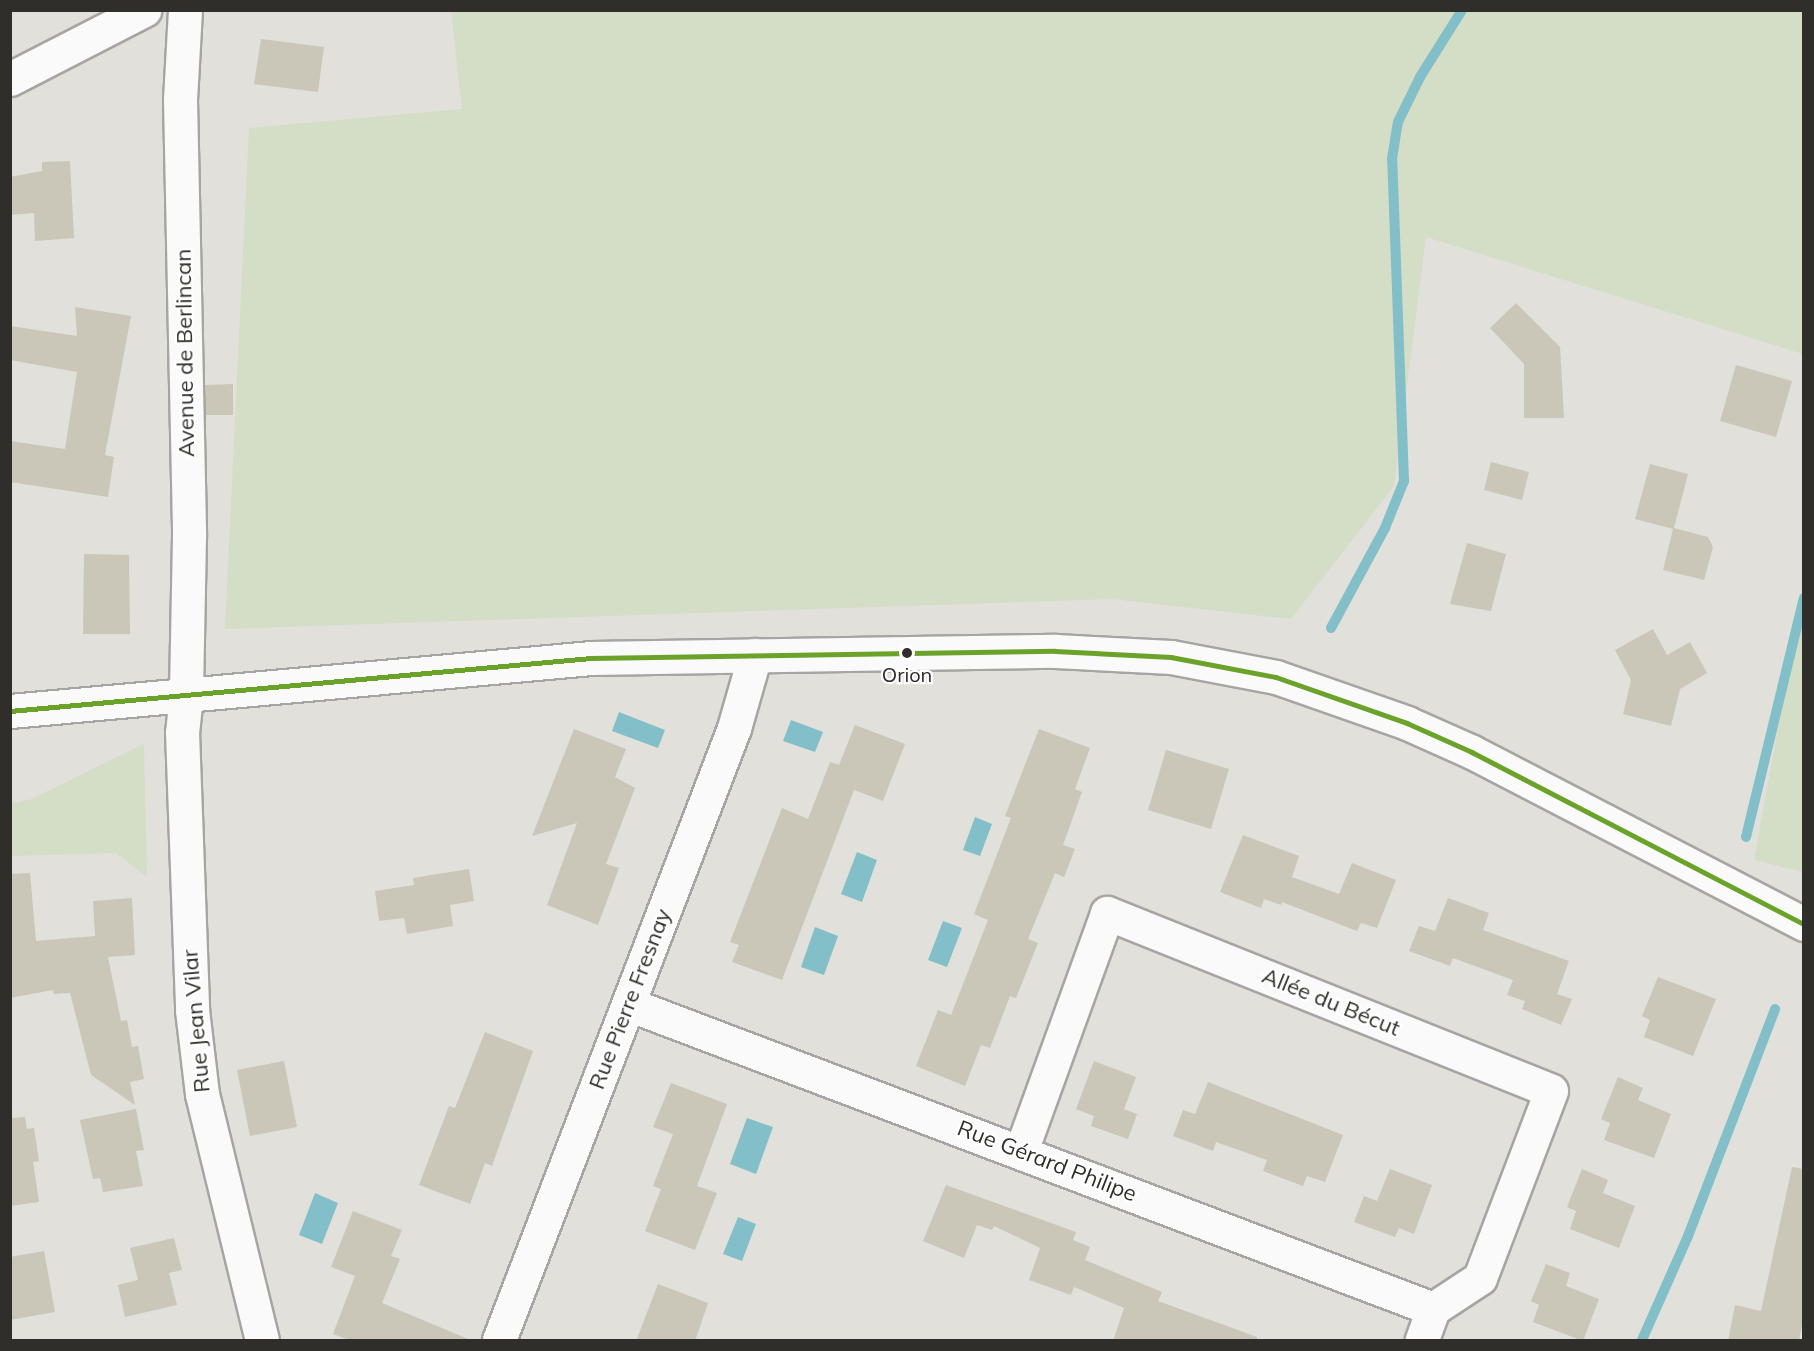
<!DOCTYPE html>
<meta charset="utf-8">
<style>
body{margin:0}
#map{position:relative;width:1814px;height:1351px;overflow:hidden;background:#e1e0db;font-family:Mulish,sans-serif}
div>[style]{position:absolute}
.green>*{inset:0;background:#d4ddc5}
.water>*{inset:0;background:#83bfc8}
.stream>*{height:10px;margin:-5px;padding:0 5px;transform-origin:5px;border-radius:5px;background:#83bfc8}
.building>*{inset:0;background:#cac6b8}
.roads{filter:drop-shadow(2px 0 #a6a5a1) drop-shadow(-2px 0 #a6a5a1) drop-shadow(0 2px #a6a5a1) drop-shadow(0 -2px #a6a5a1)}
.minor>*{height:33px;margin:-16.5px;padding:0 16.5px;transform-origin:16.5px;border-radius:16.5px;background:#fafafa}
.tertiary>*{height:33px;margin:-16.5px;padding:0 16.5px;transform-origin:16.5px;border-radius:16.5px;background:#fafafa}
.bus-1>*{height:4.5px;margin:-2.25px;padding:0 2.25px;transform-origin:2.25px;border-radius:2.25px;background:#6ba32a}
.dots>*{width:16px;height:16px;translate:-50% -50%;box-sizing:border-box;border:3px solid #fff;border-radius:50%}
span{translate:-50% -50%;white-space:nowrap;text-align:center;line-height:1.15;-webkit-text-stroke:4.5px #fff;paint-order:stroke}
.bus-label{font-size:20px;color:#2f2e2a}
.street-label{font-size:22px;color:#2f2e2a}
.frame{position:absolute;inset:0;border:12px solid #2f2e2a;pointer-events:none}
</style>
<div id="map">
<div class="green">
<i style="clip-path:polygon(451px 11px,1803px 11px,1803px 354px,1426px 237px,1394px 486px,1291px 619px,1112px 599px,225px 629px,249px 128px,462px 109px)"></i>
<i style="clip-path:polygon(1803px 590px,1804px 872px,1803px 872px,1754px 860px)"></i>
<i style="clip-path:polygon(144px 744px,147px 877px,116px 853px,11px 856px,11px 803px,29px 800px)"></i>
</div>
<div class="water">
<i style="clip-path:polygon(619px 712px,665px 730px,658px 748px,612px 731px)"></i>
<i style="clip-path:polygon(791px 720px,823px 732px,815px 752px,783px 741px)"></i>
<i style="clip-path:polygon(975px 817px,992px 824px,980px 856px,963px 850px)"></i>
<i style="clip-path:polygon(857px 852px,877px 860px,862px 902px,841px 894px)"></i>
<i style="clip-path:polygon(943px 921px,962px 928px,947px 967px,928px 960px)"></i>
<i style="clip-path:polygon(815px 927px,838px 936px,824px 975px,801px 967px)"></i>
<i style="clip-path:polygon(747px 1118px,773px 1127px,756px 1174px,730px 1164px)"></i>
<i style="clip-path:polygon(315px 1193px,338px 1203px,322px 1244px,299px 1235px)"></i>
<i style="clip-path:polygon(738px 1217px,756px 1224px,742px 1261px,723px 1254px)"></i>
</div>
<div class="stream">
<i style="left:1331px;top:628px;width:114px;rotate:-61.6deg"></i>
<i style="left:1385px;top:528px;width:51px;rotate:-68deg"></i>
<i style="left:1404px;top:481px;width:322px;rotate:-92.1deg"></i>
<i style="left:1392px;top:159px;width:37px;rotate:-81deg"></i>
<i style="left:1398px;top:122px;width:50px;rotate:-63.9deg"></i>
<i style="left:1420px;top:77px;width:79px;rotate:-57.9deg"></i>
<i style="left:1746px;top:837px;width:246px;rotate:-76.4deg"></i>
<i style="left:1642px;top:1340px;width:114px;rotate:-66.1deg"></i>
<i style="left:1688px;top:1236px;width:243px;rotate:-69deg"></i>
</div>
<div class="building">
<i style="clip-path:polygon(261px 39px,324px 47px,318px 92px,254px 84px)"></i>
<i style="clip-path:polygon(70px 161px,74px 238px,35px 241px,34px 213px,10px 215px,10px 177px,42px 171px,42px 162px)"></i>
<i style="clip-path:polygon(1516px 303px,1560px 347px,1564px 418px,1524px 418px,1524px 364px,1490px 328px)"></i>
<i style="clip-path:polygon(75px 307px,131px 316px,105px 455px,114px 457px,108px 497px,10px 482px,10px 441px,65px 449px,77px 372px,10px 360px,10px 326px,77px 336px)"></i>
<i style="clip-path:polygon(1736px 365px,1792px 381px,1776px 437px,1720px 421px)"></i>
<i style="clip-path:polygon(233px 384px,233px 415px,205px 415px,205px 385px)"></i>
<i style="clip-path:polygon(1491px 462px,1529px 472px,1522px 500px,1484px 490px)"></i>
<i style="clip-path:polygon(1650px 464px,1688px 474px,1674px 528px,1708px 537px,1713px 547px,1704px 580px,1663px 570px,1673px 529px,1635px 519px)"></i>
<i style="clip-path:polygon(1467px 543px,1506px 554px,1491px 611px,1450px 604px)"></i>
<i style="clip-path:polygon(84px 554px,129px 555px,130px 634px,83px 634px)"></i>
<i style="clip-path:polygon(1653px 629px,1667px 655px,1690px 642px,1707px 673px,1680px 689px,1671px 726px,1623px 714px,1631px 680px,1615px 650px)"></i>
<i style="clip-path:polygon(855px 725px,905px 744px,883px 801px,854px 790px,782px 980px,732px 962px,739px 945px,730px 942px,782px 808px,808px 819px,830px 762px,839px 765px)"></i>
<i style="clip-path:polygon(574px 729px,626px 749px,615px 777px,635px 788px,606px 864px,619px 868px,598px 925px,547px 905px,577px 823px,532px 836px)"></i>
<i style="clip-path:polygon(1039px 729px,1090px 748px,1075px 789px,1082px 792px,1063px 845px,1075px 849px,1064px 877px,1055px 873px,1028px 939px,1038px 943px,1016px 998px,1010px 996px,990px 1048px,981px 1045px,965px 1086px,916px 1066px,938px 1010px,951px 1015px,988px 920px,974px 914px,1011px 818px,1005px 816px)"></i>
<i style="clip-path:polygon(1166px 750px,1229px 769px,1211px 829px,1148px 810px)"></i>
<i style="clip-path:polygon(1243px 835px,1299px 856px,1292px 877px,1339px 894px,1352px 863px,1396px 880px,1377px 928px,1361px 923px,1357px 931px,1282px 902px,1281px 905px,1264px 899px,1261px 908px,1220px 892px)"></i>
<i style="clip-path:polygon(469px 869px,474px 901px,450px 905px,453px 926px,407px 934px,404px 918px,379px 921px,375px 891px,414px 885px,413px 878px)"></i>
<i style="clip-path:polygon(30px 873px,36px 941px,95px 936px,93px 901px,132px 898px,135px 955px,108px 957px,121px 1021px,127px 1020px,132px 1047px,138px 1046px,144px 1079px,130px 1082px,135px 1105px,91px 1075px,70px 993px,54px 994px,53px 990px,10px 998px,10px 874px)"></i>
<i style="clip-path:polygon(1448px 898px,1489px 913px,1483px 930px,1569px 961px,1557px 994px,1572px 999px,1561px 1025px,1522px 1009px,1525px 1001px,1507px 995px,1513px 980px,1453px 958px,1450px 966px,1409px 951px,1419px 926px,1435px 931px)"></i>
<i style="clip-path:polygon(1658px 977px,1716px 999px,1693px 1056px,1644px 1037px,1650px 1020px,1642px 1016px)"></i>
<i style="clip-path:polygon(485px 1032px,533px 1051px,492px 1166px,485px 1163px,470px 1204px,419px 1185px,449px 1106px,455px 1108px)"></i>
<i style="clip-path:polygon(284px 1061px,297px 1127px,250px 1136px,237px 1070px)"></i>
<i style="clip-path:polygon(1094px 1061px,1136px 1077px,1124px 1109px,1137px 1114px,1128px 1139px,1091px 1126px,1094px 1116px,1076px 1109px)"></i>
<i style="clip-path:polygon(1618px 1077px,1643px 1088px,1638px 1100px,1671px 1114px,1654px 1158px,1604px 1140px,1610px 1123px,1601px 1119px)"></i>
<i style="clip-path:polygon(1208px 1082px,1343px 1135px,1325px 1182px,1307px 1176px,1303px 1186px,1263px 1171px,1267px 1160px,1216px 1142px,1213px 1151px,1173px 1136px,1183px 1110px,1195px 1114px)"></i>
<i style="clip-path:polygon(671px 1083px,727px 1104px,697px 1186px,717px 1193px,695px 1250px,645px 1231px,661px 1189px,653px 1186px,673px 1134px,653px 1127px)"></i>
<i style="clip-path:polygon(136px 1109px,144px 1150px,136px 1151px,143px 1186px,103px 1192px,100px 1178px,93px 1179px,80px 1120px)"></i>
<i style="clip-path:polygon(25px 1117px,27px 1129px,34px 1128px,39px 1161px,33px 1162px,39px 1202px,10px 1206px,10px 1118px)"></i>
<i style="clip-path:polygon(1792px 1167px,1803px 1169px,1803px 1320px,1799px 1341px,1728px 1341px,1735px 1305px,1761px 1311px)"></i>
<i style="clip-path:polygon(1390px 1169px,1432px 1185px,1414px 1234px,1399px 1228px,1395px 1237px,1354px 1222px,1364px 1196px,1377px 1201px)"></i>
<i style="clip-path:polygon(1582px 1169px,1608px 1180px,1603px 1193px,1635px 1206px,1619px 1248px,1570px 1229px,1576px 1211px,1567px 1207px)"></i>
<i style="clip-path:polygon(946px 1185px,1076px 1232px,1073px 1240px,1090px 1247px,1085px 1260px,1162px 1292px,1158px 1301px,1257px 1337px,1257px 1341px,1113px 1341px,1124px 1308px,1074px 1287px,1071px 1295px,1029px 1280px,1040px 1248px,994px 1226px,992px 1230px,977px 1225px,964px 1258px,923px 1241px)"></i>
<i style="clip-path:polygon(353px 1211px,402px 1230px,391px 1256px,400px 1259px,382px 1303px,473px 1341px,352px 1341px,333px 1334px,355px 1276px,331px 1267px)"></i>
<i style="clip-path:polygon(174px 1238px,182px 1270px,169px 1273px,177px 1305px,125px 1317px,118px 1285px,138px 1280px,130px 1248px)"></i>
<i style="clip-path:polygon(44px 1251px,55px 1312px,10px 1320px,10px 1257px)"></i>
<i style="clip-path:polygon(1546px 1264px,1570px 1273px,1566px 1286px,1599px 1299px,1583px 1341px,1533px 1322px,1539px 1305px,1531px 1301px)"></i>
<i style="clip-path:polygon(658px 1284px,708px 1303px,695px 1341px,636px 1341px)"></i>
</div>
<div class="roads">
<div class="minor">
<i style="left:185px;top:10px;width:89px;rotate:93.2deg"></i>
<i style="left:180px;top:99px;width:437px;rotate:88.8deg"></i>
<i style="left:189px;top:536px;width:159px;rotate:91.1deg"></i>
<i style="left:186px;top:695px;width:37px;rotate:96deg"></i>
<i style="left:182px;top:732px;width:278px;rotate:87.9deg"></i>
<i style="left:192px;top:1010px;width:85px;rotate:83.2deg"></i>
<i style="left:202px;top:1094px;width:253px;rotate:76.3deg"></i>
<i style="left:10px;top:79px;width:151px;rotate:-27.2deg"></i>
<i style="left:628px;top:1004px;width:861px;rotate:20.75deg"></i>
<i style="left:1433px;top:1309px;width:33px;rotate:110deg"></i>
<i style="left:1021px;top:1151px;width:253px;rotate:-70.1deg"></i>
<i style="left:1107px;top:913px;width:478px;rotate:21.8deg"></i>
<i style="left:1551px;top:1091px;width:200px;rotate:110.8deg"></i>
<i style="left:1480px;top:1278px;width:56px;rotate:146.6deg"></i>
<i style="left:499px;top:1340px;width:656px;rotate:-68.99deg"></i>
<i style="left:734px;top:728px;width:76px;rotate:-74deg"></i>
</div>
<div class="tertiary">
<i style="left:10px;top:711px;width:583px;rotate:-5.21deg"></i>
<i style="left:591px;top:658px;width:464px;rotate:-0.9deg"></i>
<i style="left:1055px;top:651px;width:116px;rotate:3deg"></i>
<i style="left:1171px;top:657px;width:107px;rotate:10.8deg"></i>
<i style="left:1276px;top:677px;width:139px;rotate:19.3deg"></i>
<i style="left:1407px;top:723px;width:71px;rotate:24deg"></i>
<i style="left:1472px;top:752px;width:374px;rotate:27.4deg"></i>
</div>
</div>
<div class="bus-1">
<i style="left:10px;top:711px;width:583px;rotate:-5.21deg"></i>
<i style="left:591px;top:658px;width:464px;rotate:-0.9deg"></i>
<i style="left:1055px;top:651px;width:116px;rotate:3deg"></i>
<i style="left:1171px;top:657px;width:107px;rotate:10.8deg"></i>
<i style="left:1276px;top:677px;width:139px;rotate:19.3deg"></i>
<i style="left:1407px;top:723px;width:71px;rotate:24deg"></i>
<i style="left:1472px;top:752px;width:374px;rotate:27.4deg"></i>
</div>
<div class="dots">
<i style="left:907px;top:653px;background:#2f2e2a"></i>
</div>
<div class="bus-label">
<span style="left:907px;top:674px">Orion</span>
</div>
<div class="street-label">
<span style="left:185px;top:353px;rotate:-91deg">Avenue de Berlincan</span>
<span style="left:630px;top:999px;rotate:-69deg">Rue Pierre Fresnay</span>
<span style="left:1331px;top:1002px;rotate:22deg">Allée du Bécut</span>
<span style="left:196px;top:1021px;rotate:-95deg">Rue Jean Vilar</span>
<span style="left:1047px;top:1161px;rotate:21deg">Rue Gérard Philipe</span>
</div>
<div class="frame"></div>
</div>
